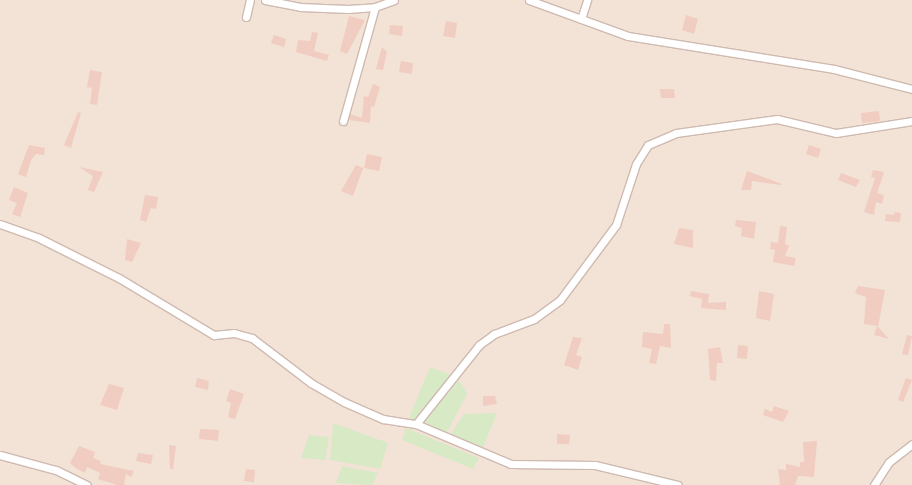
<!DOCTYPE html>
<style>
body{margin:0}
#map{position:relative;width:912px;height:485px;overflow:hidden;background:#fcf1e7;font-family:Mulish,sans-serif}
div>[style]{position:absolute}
.residential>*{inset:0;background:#f3e2d6}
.green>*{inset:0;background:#d8e9c6}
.building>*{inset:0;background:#f0cdc0}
.roads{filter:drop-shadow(1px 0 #cfbab0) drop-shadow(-1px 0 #cfbab0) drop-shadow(0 1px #cfbab0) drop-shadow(0 -1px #cfbab0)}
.street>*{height:7px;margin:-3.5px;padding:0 3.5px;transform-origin:3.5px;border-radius:3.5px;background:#fff}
span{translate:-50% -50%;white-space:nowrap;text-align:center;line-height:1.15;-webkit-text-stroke:4px #fef5ed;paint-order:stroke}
</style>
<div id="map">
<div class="residential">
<i style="clip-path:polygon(0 0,912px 0,912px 485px,0 485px)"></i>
</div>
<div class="green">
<i style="clip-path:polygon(430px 367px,453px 376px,415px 421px,408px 420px)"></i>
<i style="clip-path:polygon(459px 380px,467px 394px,446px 434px,423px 421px)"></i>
<i style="clip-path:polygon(497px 413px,482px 450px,449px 437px,464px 414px)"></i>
<i style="clip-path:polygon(333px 423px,388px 443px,380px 469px,330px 460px)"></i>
<i style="clip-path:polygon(406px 428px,479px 458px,473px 469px,402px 440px)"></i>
<i style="clip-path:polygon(309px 435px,329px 437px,325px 460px,301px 458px)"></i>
<i style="clip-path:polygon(342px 466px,378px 473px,372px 485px,336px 483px)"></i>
</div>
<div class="building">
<i style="clip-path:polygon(686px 15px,698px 19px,694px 34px,682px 30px)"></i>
<i style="clip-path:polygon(349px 16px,365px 20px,347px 54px,340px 51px)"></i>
<i style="clip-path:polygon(446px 21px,457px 23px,455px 38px,443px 36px)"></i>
<i style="clip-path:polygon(390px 25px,403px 26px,402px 36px,389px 34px)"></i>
<i style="clip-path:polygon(312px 32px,318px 33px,314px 51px,329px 55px,327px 61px,296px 52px,298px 40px,310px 41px)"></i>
<i style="clip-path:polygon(274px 35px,286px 39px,284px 47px,271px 43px)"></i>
<i style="clip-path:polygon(382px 47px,387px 52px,383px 70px,376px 69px)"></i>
<i style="clip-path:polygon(401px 61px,413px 63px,412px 74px,399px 72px)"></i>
<i style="clip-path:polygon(90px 70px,102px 72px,97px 105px,90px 104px,92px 88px,87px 87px)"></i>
<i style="clip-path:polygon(373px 84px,380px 87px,374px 107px,371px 106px,370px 123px,349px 120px,350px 114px,362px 118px,364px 96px,368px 97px)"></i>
<i style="clip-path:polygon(660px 89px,674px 89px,675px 98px,661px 98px)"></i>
<i style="clip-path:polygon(879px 111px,880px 121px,862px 123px,861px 113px)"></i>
<i style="clip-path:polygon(78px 112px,81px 113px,71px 148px,64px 145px)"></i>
<i style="clip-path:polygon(29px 145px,45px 148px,44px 155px,36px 154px,31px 160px,26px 177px,18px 174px)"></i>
<i style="clip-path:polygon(809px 145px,821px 149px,818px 158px,806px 154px)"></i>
<i style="clip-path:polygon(367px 154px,382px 157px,379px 171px,364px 168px)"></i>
<i style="clip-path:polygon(356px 165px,363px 168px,353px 196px,341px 191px)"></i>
<i style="clip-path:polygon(79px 167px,103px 172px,94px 192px,88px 190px,93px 176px)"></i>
<i style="clip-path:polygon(873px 170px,884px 172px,877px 193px,884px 195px,882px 204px,876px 202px,874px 215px,864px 212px,875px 178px,871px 177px)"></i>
<i style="clip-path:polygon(747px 171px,782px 184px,781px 185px,752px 181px,751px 190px,741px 190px)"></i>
<i style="clip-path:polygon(841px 173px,860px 180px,856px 187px,838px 180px)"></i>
<i style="clip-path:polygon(14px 187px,28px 193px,20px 217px,12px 214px,17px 203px,9px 200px)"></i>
<i style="clip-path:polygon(145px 195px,158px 197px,156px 209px,151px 208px,146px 222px,140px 220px)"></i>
<i style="clip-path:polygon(895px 212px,901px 213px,900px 222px,885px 221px,886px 214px,894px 215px)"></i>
<i style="clip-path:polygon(736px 220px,756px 222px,754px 239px,741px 236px,742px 228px,735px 226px)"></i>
<i style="clip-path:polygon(780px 226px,787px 227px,785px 244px,789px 246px,785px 256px,796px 258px,794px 266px,773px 262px,775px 250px,770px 249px,771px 242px,778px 243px)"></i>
<i style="clip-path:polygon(679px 228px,693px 230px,693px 248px,674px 244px)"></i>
<i style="clip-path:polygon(127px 239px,141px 243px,132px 262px,125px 260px)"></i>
<i style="clip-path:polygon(858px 286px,885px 290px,878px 327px,889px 339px,874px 335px,877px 326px,864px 324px,866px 297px,855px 293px)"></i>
<i style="clip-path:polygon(691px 291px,709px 294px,708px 303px,726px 302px,726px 310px,701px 308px,702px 299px,690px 296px)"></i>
<i style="clip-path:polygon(759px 291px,774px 294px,770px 321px,756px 318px)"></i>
<i style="clip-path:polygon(664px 324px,670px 324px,671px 348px,660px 346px,656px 364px,649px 363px,652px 349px,642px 347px,643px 332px,663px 334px)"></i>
<i style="clip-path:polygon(907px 335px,912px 336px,908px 355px,902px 354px)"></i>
<i style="clip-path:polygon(573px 337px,582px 338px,576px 355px,582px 357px,578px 370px,564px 365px)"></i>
<i style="clip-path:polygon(738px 345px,748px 346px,747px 359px,737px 358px)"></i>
<i style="clip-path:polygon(720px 347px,723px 363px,717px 363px,716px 381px,710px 380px,708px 349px)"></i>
<i style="clip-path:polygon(197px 378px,209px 381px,208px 390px,195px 387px)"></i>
<i style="clip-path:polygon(906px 378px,912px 380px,903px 402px,898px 400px)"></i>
<i style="clip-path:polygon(109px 384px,124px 388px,117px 410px,100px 405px)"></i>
<i style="clip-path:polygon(230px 389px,244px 394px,235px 419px,228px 417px,231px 403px,226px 401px)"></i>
<i style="clip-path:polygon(483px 396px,495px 396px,497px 404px,483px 406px)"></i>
<i style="clip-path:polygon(774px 406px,789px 411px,783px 422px,763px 415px,765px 409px,772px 412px)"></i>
<i style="clip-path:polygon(200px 429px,219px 430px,218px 441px,199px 439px)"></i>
<i style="clip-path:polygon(557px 434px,570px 435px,569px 444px,557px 444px)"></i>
<i style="clip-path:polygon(817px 441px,814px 477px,798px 476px,795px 485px,780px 485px,778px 469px,786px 470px,786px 464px,800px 467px,800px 462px,804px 462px,803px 442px)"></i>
<i style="clip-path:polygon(169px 445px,176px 446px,173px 469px,170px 469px)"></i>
<i style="clip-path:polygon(79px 446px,95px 452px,93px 458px,101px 461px,100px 464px,134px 471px,131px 477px,126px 474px,124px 485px,117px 485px,98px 479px,100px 473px,87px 467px,85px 473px,77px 469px,70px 463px)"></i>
<i style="clip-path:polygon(138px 453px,153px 455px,151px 464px,136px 461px)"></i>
<i style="clip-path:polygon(246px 469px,255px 470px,254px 482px,244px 481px)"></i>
</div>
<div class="roads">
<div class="street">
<i style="left:265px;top:0;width:36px;rotate:11deg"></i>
<i style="left:300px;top:7px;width:48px;rotate:2.4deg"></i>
<i style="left:348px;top:9px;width:27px;rotate:-4deg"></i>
<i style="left:375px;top:7px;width:20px;rotate:-20deg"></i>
<i style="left:529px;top:0;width:105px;rotate:20deg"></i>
<i style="left:628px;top:36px;width:209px;rotate:9.1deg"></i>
<i style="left:834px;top:69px;width:81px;rotate:14.4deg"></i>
<i style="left:246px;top:17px;width:17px;rotate:-77deg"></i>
<i style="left:581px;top:19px;width:20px;rotate:-72deg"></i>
<i style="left:343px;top:121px;width:118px;rotate:-74.3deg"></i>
<i style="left:0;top:224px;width:41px;rotate:19.7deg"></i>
<i style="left:39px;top:238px;width:89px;rotate:26.6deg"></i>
<i style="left:119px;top:278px;width:111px;rotate:31deg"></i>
<i style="left:214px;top:335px;width:20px;rotate:-6deg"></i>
<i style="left:234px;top:333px;width:19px;rotate:16deg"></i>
<i style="left:252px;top:338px;width:74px;rotate:37.3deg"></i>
<i style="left:311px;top:383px;width:38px;rotate:30deg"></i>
<i style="left:344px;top:402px;width:43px;rotate:23.6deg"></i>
<i style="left:383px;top:419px;width:33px;rotate:9deg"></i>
<i style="left:416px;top:424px;width:101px;rotate:-51.4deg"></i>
<i style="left:479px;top:345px;width:19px;rotate:-36deg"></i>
<i style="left:494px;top:334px;width:43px;rotate:-20.6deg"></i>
<i style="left:534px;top:319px;width:32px;rotate:-36deg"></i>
<i style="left:560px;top:300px;width:94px;rotate:-53.3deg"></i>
<i style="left:616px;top:225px;width:64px;rotate:-71.8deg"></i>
<i style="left:636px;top:164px;width:22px;rotate:-58deg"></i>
<i style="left:648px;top:145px;width:30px;rotate:-23deg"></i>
<i style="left:676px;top:133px;width:102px;rotate:-7.9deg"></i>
<i style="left:777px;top:119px;width:61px;rotate:13.3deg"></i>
<i style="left:836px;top:133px;width:77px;rotate:-9deg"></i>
<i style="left:416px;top:424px;width:103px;rotate:22.8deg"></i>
<i style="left:511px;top:464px;width:84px;rotate:0.7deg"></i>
<i style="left:595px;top:465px;width:85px;rotate:13.5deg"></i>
<i style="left:0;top:455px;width:58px;rotate:15deg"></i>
<i style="left:56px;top:470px;width:34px;rotate:26deg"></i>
<i style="left:874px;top:485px;width:27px;rotate:-57deg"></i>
<i style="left:889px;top:462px;width:29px;rotate:-38deg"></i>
</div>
</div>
</div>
